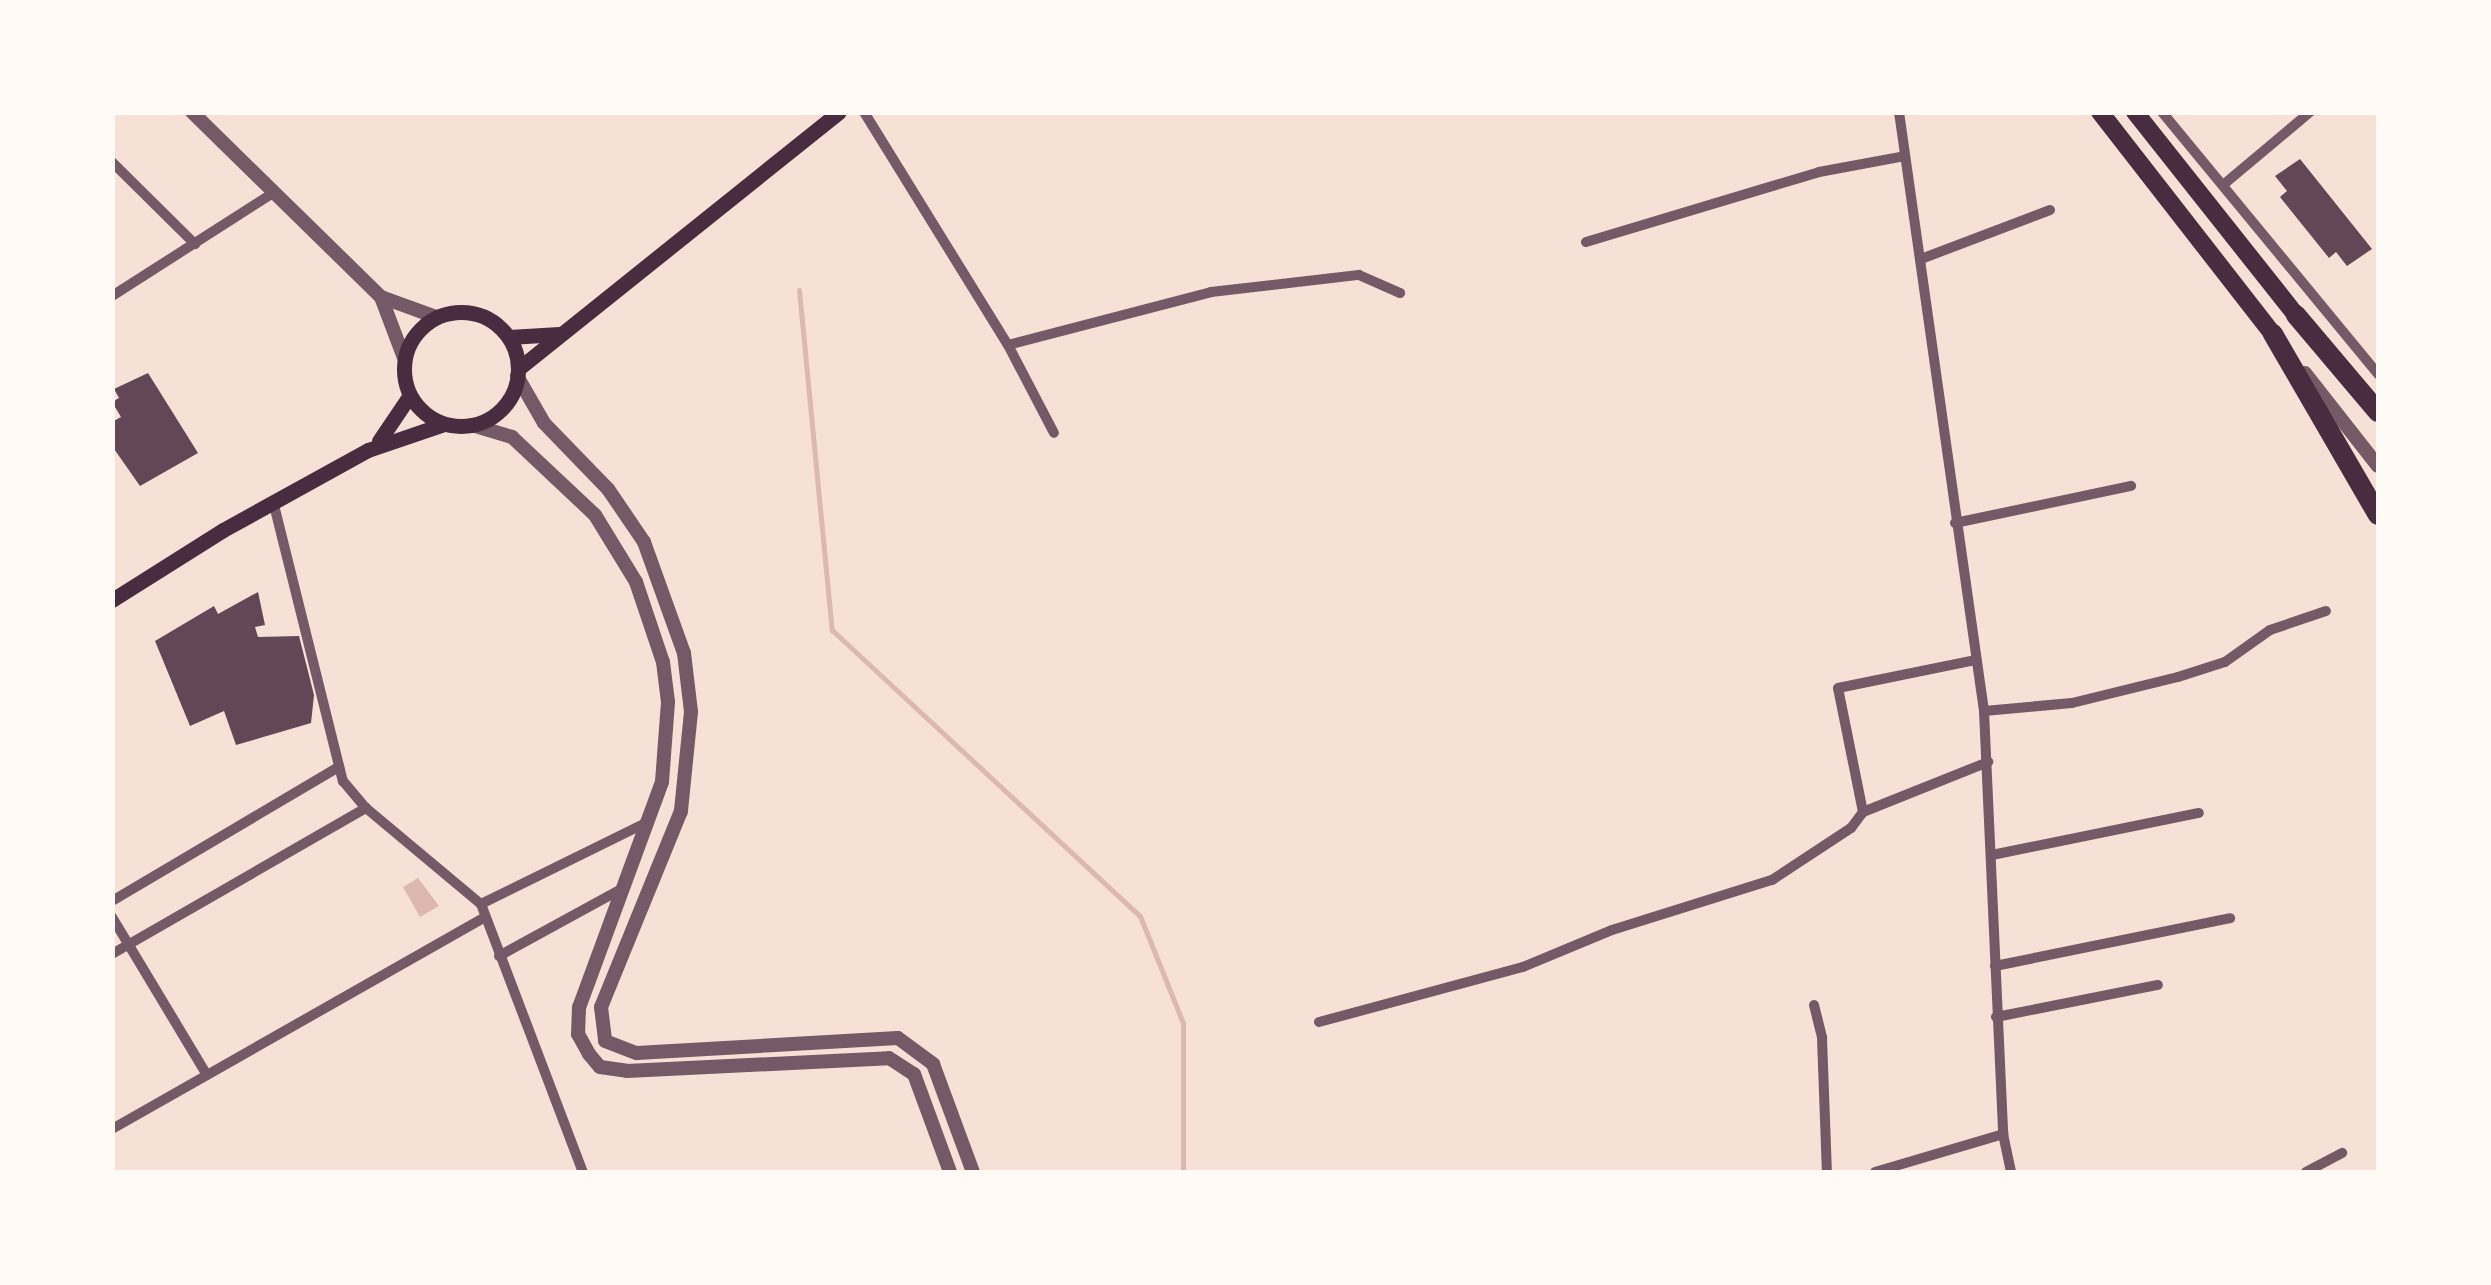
<!DOCTYPE html>
<style>
body{margin:0}
#map{position:relative;width:2491px;height:1285px;overflow:hidden;background:#f7e1d7;font-family:Montserrat,sans-serif}
div>[style]{position:absolute}
.water>*{inset:0;background:#dcb8b0}
.stream>*{height:5px;margin:-2.5px;padding:0 2.5px;transform-origin:2.5px;border-radius:2.5px;background:#dcb8b0}
.building>*{inset:0;background:#644757}
.minor>*{height:10px;margin:-5px;padding:0 5px;transform-origin:5px;border-radius:5px;background:#755966}
.tertiary>*{height:14px;margin:-7px;padding:0 7px;transform-origin:7px;border-radius:7px;background:#755966}
.secondary>*{height:15px;margin:-7.5px;padding:0 7.5px;transform-origin:7.5px;border-radius:7.5px;background:#4a2c40}
.secondary>.ring{margin:-7.5px;padding:0;box-sizing:content-box;background:none;border:15px solid #4a2c40;border-radius:50%}
.primary>*{height:18px;margin:-9px;padding:0 9px;transform-origin:9px;border-radius:9px;background:#4a2c40}
.motorway>*{height:20px;margin:-10px;padding:0 10px;transform-origin:10px;border-radius:10px;background:#4a2c40}
span{translate:-50% -50%;white-space:nowrap;text-align:center;line-height:1.15;-webkit-text-stroke:10px #fffaf5;paint-order:stroke}
.frame{position:absolute;inset:0;border:115px solid #fffaf5;pointer-events:none}
</style>
<div id="map">
<div class="water">
<i style="clip-path:polygon(418px 878px,439px 906px,420px 917px,403px 887px)"></i>
</div>
<div class="stream">
<i style="left:799px;top:290px;width:342px;rotate:84.5deg"></i>
<i style="left:832px;top:630px;width:420px;rotate:42.9deg"></i>
<i style="left:1140px;top:916px;width:115px;rotate:68.1deg"></i>
<i style="left:1183px;top:1023px;width:149px;rotate:90deg"></i>
</div>
<div class="building">
<i style="clip-path:polygon(2300px 159px,2372px 249px,2347px 266px,2336px 252px,2329px 258px,2280px 197px,2287px 191px,2275px 176px)"></i>
<i style="clip-path:polygon(148px 373px,198px 453px,140px 486px,112px 446px,112px 422px,121px 417px,112px 402px,119px 398px,114px 389px)"></i>
<i style="clip-path:polygon(258px 592px,265px 625px,255px 627px,258px 637px,299px 636px,314px 695px,311px 723px,236px 745px,224px 711px,190px 726px,155px 641px,214px 606px,218px 614px)"></i>
</div>
<div class="minor">
<i style="left:864px;top:112px;width:274px;rotate:58.3deg"></i>
<i style="left:1008px;top:345px;width:99px;rotate:62.4deg"></i>
<i style="left:1899px;top:112px;width:605px;rotate:81.92deg"></i>
<i style="left:1984px;top:711px;width:423px;rotate:87.4deg"></i>
<i style="left:2003px;top:1134px;width:39px;rotate:78deg"></i>
<i style="left:2162px;top:112px;width:340px;rotate:50.5deg"></i>
<i style="left:112px;top:162px;width:117px;rotate:44.7deg"></i>
<i style="left:2223px;top:185px;width:114px;rotate:-40deg"></i>
<i style="left:1586px;top:242px;width:243px;rotate:-16.7deg"></i>
<i style="left:1819px;top:172px;width:87px;rotate:-10.5deg"></i>
<i style="left:1921px;top:259px;width:138px;rotate:-20.8deg"></i>
<i style="left:112px;top:296px;width:191px;rotate:-32.6deg"></i>
<i style="left:1008px;top:345px;width:210px;rotate:-14.6deg"></i>
<i style="left:1211px;top:292px;width:149px;rotate:-6.6deg"></i>
<i style="left:1359px;top:275px;width:45px;rotate:23.7deg"></i>
<i style="left:273px;top:501px;width:289px;rotate:76deg"></i>
<i style="left:343px;top:781px;width:35px;rotate:50deg"></i>
<i style="left:366px;top:808px;width:150px;rotate:39.9deg"></i>
<i style="left:481px;top:904px;width:287px;rotate:69.2deg"></i>
<i style="left:1955px;top:523px;width:180px;rotate:-11.9deg"></i>
<i style="left:1984px;top:711px;width:88px;rotate:-5.2deg"></i>
<i style="left:2072px;top:703px;width:109px;rotate:-13.8deg"></i>
<i style="left:2178px;top:677px;width:49px;rotate:-17.7deg"></i>
<i style="left:2225px;top:662px;width:55px;rotate:-35.4deg"></i>
<i style="left:2270px;top:630px;width:59px;rotate:-18.7deg"></i>
<i style="left:1863px;top:812px;width:126px;rotate:-101.4deg"></i>
<i style="left:1838px;top:688px;width:141px;rotate:-11.5deg"></i>
<i style="left:1992px;top:855px;width:211px;rotate:-11.5deg"></i>
<i style="left:112px;top:901px;width:264px;rotate:-30.6deg"></i>
<i style="left:481px;top:904px;width:186px;rotate:-26.2deg"></i>
<i style="left:112px;top:917px;width:184px;rotate:59deg"></i>
<i style="left:112px;top:954px;width:293px;rotate:-29.9deg"></i>
<i style="left:499px;top:956px;width:144px;rotate:-28.7deg"></i>
<i style="left:1995px;top:966px;width:240px;rotate:-11.5deg"></i>
<i style="left:1814px;top:1005px;width:34px;rotate:76deg"></i>
<i style="left:1822px;top:1038px;width:134px;rotate:87.9deg"></i>
<i style="left:1996px;top:1017px;width:165px;rotate:-11.2deg"></i>
<i style="left:1319px;top:1022px;width:211px;rotate:-15.1deg"></i>
<i style="left:1523px;top:967px;width:96px;rotate:-22.6deg"></i>
<i style="left:1612px;top:930px;width:168px;rotate:-17.4deg"></i>
<i style="left:1772px;top:880px;width:95px;rotate:-33.4deg"></i>
<i style="left:1851px;top:828px;width:20px;rotate:-53deg"></i>
<i style="left:1863px;top:812px;width:135px;rotate:-21.8deg"></i>
<i style="left:112px;top:1129px;width:429px;rotate:-29.6deg"></i>
<i style="left:1875px;top:1172px;width:134px;rotate:-16.5deg"></i>
<i style="left:2306px;top:1172px;width:41px;rotate:-27.8deg"></i>
</div>
<div class="tertiary">
<i style="left:192px;top:112px;width:264px;rotate:44.4deg"></i>
<i style="left:381px;top:297px;width:59px;rotate:20deg"></i>
<i style="left:381px;top:297px;width:65px;rotate:69.3deg"></i>
<i style="left:2305px;top:373px;width:118px;rotate:51.9deg"></i>
<i style="left:517px;top:376px;width:54px;rotate:60.1deg"></i>
<i style="left:544px;top:423px;width:92px;rotate:45.9deg"></i>
<i style="left:608px;top:489px;width:64px;rotate:55.8deg"></i>
<i style="left:644px;top:542px;width:118px;rotate:70.2deg"></i>
<i style="left:684px;top:653px;width:59px;rotate:83.2deg"></i>
<i style="left:691px;top:712px;width:100px;rotate:95.8deg"></i>
<i style="left:681px;top:811px;width:212px;rotate:112.2deg"></i>
<i style="left:601px;top:1007px;width:34px;rotate:83deg"></i>
<i style="left:605px;top:1041px;width:34px;rotate:21deg"></i>
<i style="left:637px;top:1053px;width:261px;rotate:-3.3deg"></i>
<i style="left:898px;top:1038px;width:44px;rotate:36.6deg"></i>
<i style="left:933px;top:1064px;width:115px;rotate:69.7deg"></i>
<i style="left:472px;top:425px;width:42px;rotate:16.7deg"></i>
<i style="left:512px;top:437px;width:114px;rotate:43.2deg"></i>
<i style="left:595px;top:515px;width:79px;rotate:58.5deg"></i>
<i style="left:636px;top:582px;width:84px;rotate:71.4deg"></i>
<i style="left:663px;top:662px;width:40px;rotate:82.9deg"></i>
<i style="left:668px;top:702px;width:80px;rotate:94.3deg"></i>
<i style="left:662px;top:782px;width:240px;rotate:110.2deg"></i>
<i style="left:579px;top:1007px;width:27px;rotate:92deg"></i>
<i style="left:578px;top:1034px;width:23px;rotate:61deg"></i>
<i style="left:589px;top:1054px;width:17px;rotate:50deg"></i>
<i style="left:600px;top:1067px;width:27px;rotate:8deg"></i>
<i style="left:627px;top:1071px;width:262px;rotate:-2.8deg"></i>
<i style="left:889px;top:1058px;width:30px;rotate:33deg"></i>
<i style="left:914px;top:1074px;width:104px;rotate:69.8deg"></i>
</div>
<div class="secondary">
<i class="ring" style="left:404px;top:312px;width:99px;height:99px"></i>
<i style="left:509px;top:337px;width:50px;rotate:-3.4deg"></i>
<i style="left:518px;top:369px;width:411px;rotate:-38.7deg"></i>
<i style="left:379px;top:441px;width:55px;rotate:-56deg"></i>
<i style="left:112px;top:600px;width:131px;rotate:-32.2deg"></i>
<i style="left:223px;top:530px;width:166px;rotate:-28.9deg"></i>
<i style="left:368px;top:450px;width:80px;rotate:-18.9deg"></i>
</div>
<div class="primary">
<i style="left:2100px;top:112px;width:281px;rotate:52.1deg"></i>
<i style="left:2135px;top:112px;width:259px;rotate:51.6deg"></i>
</div>
<div class="motorway">
<i style="left:2296px;top:315px;width:127px;rotate:49.8deg"></i>
<i style="left:2273px;top:334px;width:209px;rotate:59.9deg"></i>
</div>
<div class="frame"></div>
</div>
